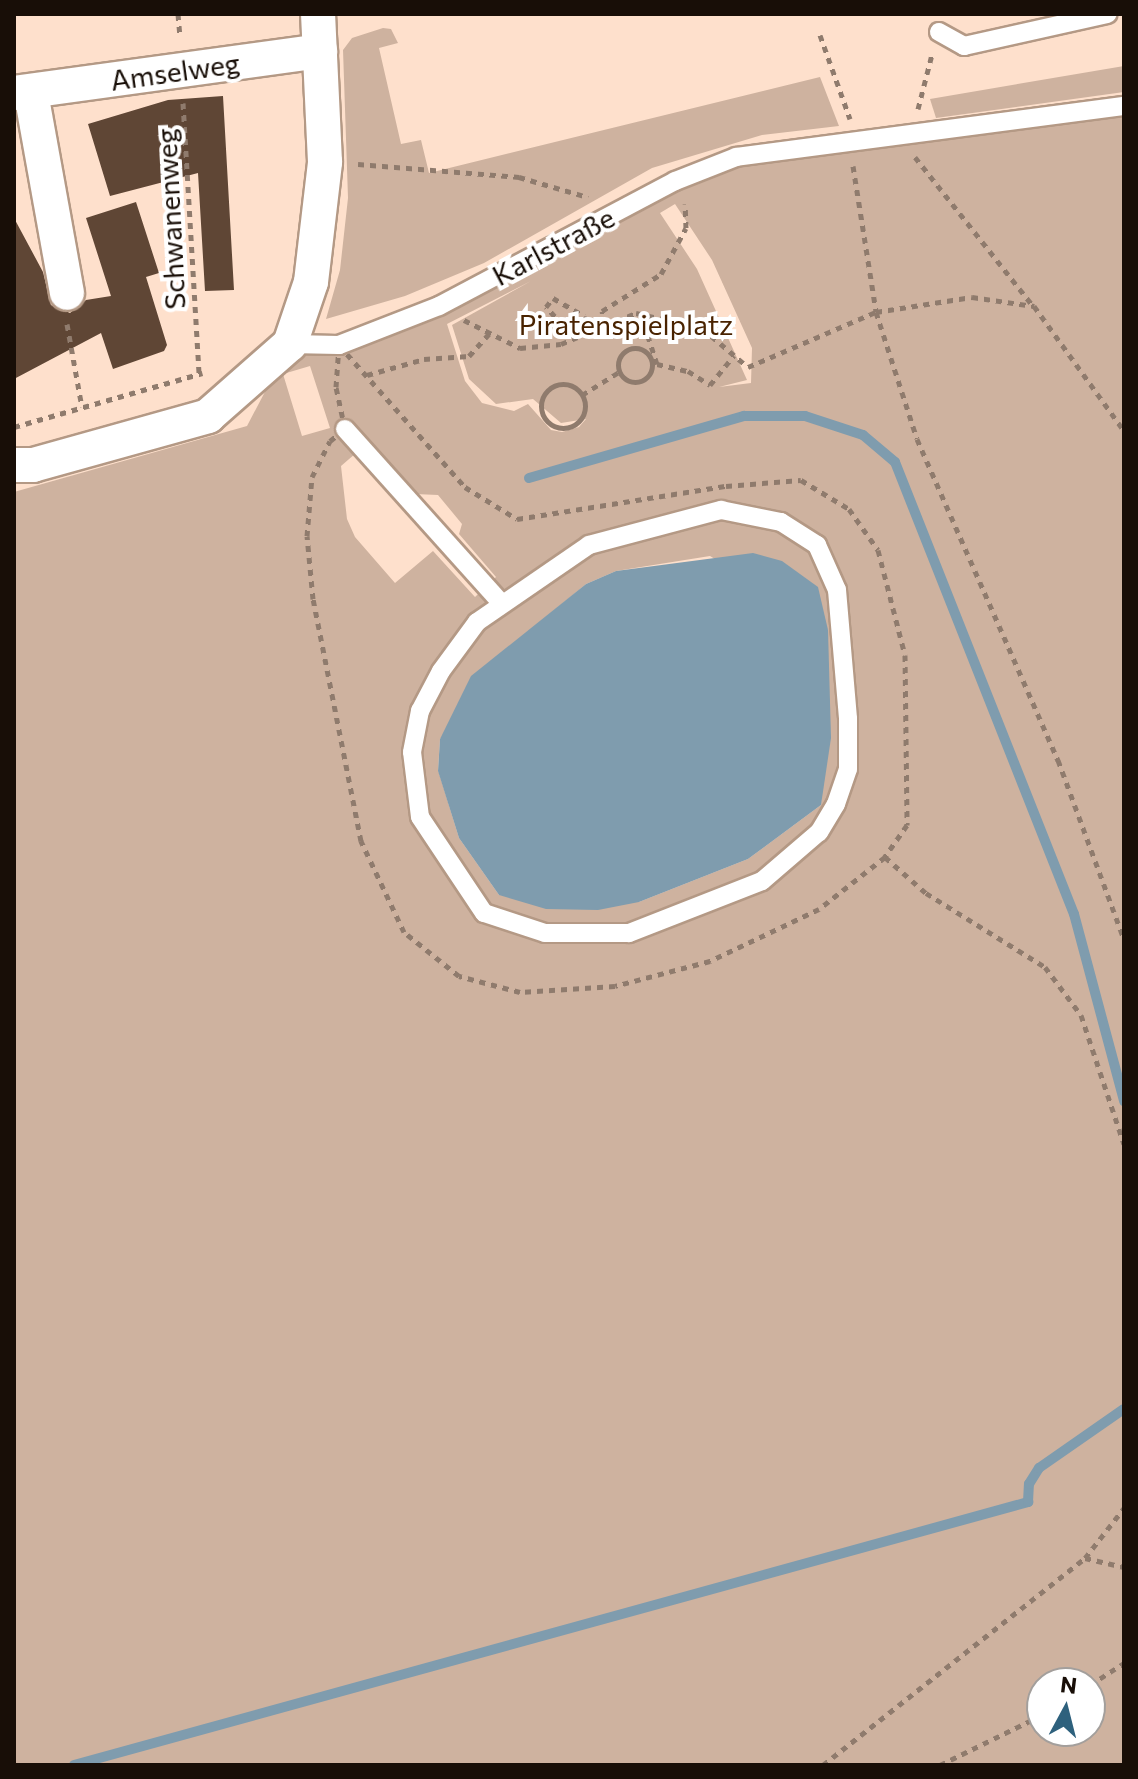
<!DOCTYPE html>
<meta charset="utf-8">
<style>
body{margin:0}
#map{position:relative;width:1138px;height:1779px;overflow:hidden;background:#fee0cc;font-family:Commissioner,sans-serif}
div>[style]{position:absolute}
.green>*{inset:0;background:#ceb29f}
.water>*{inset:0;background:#7f9cae}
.stream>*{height:10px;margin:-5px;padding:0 5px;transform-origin:5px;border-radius:5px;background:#7f9cae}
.building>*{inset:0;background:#5f4635}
.path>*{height:5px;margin-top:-2.5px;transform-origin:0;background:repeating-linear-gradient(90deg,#8f7b6d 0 6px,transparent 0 12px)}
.path>.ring{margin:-2.5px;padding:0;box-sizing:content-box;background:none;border:5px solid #8f7b6d;border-radius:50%}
.roads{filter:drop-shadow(2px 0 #b49985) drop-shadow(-2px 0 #b49985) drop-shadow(0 2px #b49985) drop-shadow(0 -2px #b49985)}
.service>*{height:18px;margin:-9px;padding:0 9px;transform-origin:9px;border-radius:9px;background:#fff}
.minor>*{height:34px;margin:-17px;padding:0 17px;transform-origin:17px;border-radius:17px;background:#fff}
span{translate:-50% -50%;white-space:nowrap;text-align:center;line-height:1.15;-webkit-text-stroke:8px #fff;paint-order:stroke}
.street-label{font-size:28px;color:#180e07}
.park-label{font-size:28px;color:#492301}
.frame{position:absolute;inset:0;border:16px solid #180e07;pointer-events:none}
.north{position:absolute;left:1026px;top:1667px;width:80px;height:80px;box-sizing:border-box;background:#fff;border:2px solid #a39f9c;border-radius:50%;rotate:7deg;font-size:22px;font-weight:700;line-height:32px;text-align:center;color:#180e07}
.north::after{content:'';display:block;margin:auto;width:28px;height:36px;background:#2e617d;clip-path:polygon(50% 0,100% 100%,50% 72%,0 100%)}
</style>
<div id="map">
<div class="green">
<i style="clip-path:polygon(383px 28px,391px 29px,398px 43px,379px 48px,401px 144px,421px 140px,429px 173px,820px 77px,839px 126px,762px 135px,652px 168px,484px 263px,405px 296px,326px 319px,340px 270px,348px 198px,343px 50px,352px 38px)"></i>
<i style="clip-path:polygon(1124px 66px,1124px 92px,936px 118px,930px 99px)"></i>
<i style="clip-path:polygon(evenodd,1124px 102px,1124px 1765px,14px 1765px,14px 492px,247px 426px,290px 344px,339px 345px,736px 157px,1124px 102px,675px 204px,712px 260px,752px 348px,751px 383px,719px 387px,747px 380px,697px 269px,660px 213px,675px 204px,1124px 102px,531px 281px,452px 325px,469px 379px,496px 404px,533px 399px,561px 423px,586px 419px,579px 427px,562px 432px,551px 430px,528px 404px,514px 411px,482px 403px,465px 381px,447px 324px,531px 281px,1124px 102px,310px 366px,330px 428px,302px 436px,283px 374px,310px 366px,1124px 102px,370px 441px,415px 494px,438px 495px,462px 524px,459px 534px,496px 577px,475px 597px,433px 551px,395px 583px,355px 537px,347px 519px,341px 466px,370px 441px,1124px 102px,710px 556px,828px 630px,821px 805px,748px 859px,639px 902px,499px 895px,459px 838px,438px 770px,440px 739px,522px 637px,586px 584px,616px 571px,710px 556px,1124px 102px,1042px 1683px,1090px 1683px,1090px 1731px,1042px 1731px,1042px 1683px)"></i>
</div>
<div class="water">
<i style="clip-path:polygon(753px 553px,782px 561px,818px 587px,828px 630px,831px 738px,821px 805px,748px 859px,639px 902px,598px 910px,546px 909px,499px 895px,459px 838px,438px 771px,440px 739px,471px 676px,586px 584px,616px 571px)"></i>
</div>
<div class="stream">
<i style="left:529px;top:478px;width:224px;rotate:-16.1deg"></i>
<i style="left:744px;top:416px;width:61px"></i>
<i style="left:805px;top:416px;width:61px;rotate:18.1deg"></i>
<i style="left:863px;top:435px;width:42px;rotate:40.2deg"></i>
<i style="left:895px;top:462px;width:486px;rotate:68.4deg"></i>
<i style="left:1074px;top:914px;width:194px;rotate:75deg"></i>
<i style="left:74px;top:1765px;width:990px;rotate:-15.41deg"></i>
<i style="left:1028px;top:1502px;width:18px;rotate:-87deg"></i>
<i style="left:1029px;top:1484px;width:19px;rotate:-58deg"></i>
<i style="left:1039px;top:1468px;width:103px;rotate:-34.8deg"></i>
</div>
<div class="building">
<i style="clip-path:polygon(223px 96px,234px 290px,205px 291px,198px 173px,110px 196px,88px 124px,168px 100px)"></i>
<i style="clip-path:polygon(136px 202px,159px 273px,146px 277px,167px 345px,164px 351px,113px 369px,101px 333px,14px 379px,14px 218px,43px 272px,51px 305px,70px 313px,86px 300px,111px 296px,86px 218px)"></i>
</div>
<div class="path">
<i style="left:178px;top:14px;width:23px;rotate:85deg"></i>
<i style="left:820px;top:35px;width:89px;rotate:70.3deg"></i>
<i style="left:183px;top:103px;width:271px;rotate:86.6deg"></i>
<i style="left:918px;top:109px;width:57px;rotate:-75.7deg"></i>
<i style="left:915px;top:157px;width:190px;rotate:51.6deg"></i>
<i style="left:358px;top:164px;width:162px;rotate:4.6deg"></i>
<i style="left:519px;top:177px;width:72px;rotate:16.2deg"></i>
<i style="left:853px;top:166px;width:148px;rotate:81deg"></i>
<i style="left:876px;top:312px;width:133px;rotate:72.1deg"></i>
<i style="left:917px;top:439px;width:351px;rotate:66.3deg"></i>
<i style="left:1058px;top:760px;width:191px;rotate:69.8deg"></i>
<i style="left:553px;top:298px;width:36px;rotate:30deg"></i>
<i style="left:584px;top:316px;width:14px;rotate:86deg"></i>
<i style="left:585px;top:330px;width:23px;rotate:-167deg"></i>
<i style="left:563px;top:325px;width:25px;rotate:-133deg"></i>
<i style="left:546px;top:307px;width:11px;rotate:-52deg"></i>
<i style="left:648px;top:316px;width:9px;rotate:117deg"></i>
<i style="left:644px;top:324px;width:42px;rotate:72deg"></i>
<i style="left:657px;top:364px;width:32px;rotate:13deg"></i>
<i style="left:688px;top:371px;width:26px;rotate:32deg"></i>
<i style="left:710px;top:385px;width:38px;rotate:-51deg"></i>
<i style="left:464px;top:320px;width:63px;rotate:26.6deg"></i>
<i style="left:520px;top:348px;width:41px;rotate:-5.6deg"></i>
<i style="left:561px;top:344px;width:81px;rotate:-22.5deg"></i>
<i style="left:636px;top:313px;width:68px;rotate:12.8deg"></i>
<i style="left:702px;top:328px;width:60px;rotate:40.3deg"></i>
<i style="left:748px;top:367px;width:139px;rotate:-23.3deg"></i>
<i style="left:876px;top:312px;width:97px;rotate:-8.9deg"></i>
<i style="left:972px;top:297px;width:63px;rotate:8.3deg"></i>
<i style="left:1034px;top:306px;width:154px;rotate:54.2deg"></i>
<i style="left:67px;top:324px;width:84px;rotate:79.8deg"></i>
<i style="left:605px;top:325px;width:14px;rotate:-102deg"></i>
<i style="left:602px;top:311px;width:70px;rotate:-32.1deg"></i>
<i style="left:661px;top:274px;width:52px;rotate:-61.5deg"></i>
<i style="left:686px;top:228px;width:24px;rotate:-92deg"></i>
<i style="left:339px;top:345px;width:190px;rotate:48.4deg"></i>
<i style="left:465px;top:487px;width:61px;rotate:31.6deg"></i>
<i style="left:517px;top:519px;width:212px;rotate:-9deg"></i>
<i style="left:726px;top:486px;width:75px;rotate:-4.6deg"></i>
<i style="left:801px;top:480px;width:56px;rotate:31.1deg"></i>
<i style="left:849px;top:509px;width:50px;rotate:54.7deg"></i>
<i style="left:878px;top:550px;width:108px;rotate:75.6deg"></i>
<i style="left:905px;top:655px;width:170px;rotate:89.3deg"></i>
<i style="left:907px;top:825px;width:39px;rotate:125deg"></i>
<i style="left:885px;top:857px;width:84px;rotate:141.8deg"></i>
<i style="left:819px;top:909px;width:121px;rotate:154.5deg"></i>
<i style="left:710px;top:961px;width:98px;rotate:165.3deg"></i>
<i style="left:615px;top:986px;width:95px;rotate:176.4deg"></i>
<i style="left:520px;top:992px;width:63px;rotate:-165.3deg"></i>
<i style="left:459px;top:976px;width:70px;rotate:-141.3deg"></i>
<i style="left:404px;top:932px;width:101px;rotate:-115.3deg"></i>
<i style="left:361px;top:841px;width:247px;rotate:-101.2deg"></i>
<i style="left:313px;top:599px;width:63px;rotate:-95.4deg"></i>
<i style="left:307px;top:536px;width:59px;rotate:-85.2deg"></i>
<i style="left:312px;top:477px;width:40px;rotate:-63.4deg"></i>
<i style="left:330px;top:441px;width:19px;rotate:-39deg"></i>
<i style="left:345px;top:429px;width:43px;rotate:-102.1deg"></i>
<i style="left:336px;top:387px;width:42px;rotate:-85.9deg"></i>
<i class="ring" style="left:618px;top:348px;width:29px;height:29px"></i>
<i style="left:367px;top:375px;width:59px;rotate:-15.7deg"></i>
<i style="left:424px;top:359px;width:45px;rotate:-3.8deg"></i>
<i style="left:469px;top:356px;width:30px;rotate:-48deg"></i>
<i class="ring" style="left:541px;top:384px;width:39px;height:39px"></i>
<i style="left:582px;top:395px;width:44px;rotate:-31.9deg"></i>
<i style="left:14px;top:427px;width:196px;rotate:-16deg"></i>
<i style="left:885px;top:857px;width:55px;rotate:41.3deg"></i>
<i style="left:926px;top:893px;width:140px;rotate:31.9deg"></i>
<i style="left:1045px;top:967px;width:60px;rotate:53.1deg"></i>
<i style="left:1081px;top:1015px;width:136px;rotate:71.6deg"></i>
<i style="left:1085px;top:1558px;width:40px;rotate:13deg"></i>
<i style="left:1090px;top:1685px;width:40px;rotate:-32.9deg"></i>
<i style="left:823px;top:1765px;width:334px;rotate:-38.3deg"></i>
<i style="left:1085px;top:1558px;width:63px;rotate:-52deg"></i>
<i style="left:940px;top:1765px;width:114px;rotate:-26.1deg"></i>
</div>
<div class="roads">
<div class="service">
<i style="left:939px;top:32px;width:29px;rotate:29deg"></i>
<i style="left:964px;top:46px;width:147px;rotate:-12.6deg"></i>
<i style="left:290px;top:344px;width:49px;rotate:1.2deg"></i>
<i style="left:339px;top:345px;width:107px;rotate:-21.3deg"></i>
<i style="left:439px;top:306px;width:267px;rotate:-27.9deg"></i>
<i style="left:675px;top:181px;width:66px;rotate:-21.5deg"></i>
<i style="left:736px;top:157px;width:391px;rotate:-7.5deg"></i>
<i style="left:345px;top:429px;width:235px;rotate:48.1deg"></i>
<i style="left:721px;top:510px;width:61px;rotate:11.3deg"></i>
<i style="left:781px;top:522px;width:43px;rotate:32.6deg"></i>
<i style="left:817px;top:545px;width:49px;rotate:66deg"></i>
<i style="left:837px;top:590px;width:129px;rotate:85.1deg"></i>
<i style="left:848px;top:719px;width:50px;rotate:90deg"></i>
<i style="left:848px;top:769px;width:37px;rotate:109deg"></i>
<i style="left:836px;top:804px;width:33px;rotate:121deg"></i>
<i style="left:819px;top:832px;width:75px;rotate:139.3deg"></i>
<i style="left:762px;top:881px;width:143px;rotate:158.6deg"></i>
<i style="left:629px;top:933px;width:84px;rotate:180deg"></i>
<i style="left:545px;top:933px;width:64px;rotate:-161.8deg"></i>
<i style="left:484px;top:913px;width:115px;rotate:-123.7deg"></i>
<i style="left:420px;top:817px;width:65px;rotate:-97deg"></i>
<i style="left:412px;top:752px;width:42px;rotate:-79deg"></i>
<i style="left:420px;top:711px;width:45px;rotate:-62.3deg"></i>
<i style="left:441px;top:671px;width:61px;rotate:-53.7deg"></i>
<i style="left:477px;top:622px;width:136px;rotate:-34.5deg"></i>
<i style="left:589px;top:545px;width:137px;rotate:-14.9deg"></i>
</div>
<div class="minor">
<i style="left:14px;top:93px;width:309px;rotate:-7.8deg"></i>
<i style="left:31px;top:93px;width:203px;rotate:79.8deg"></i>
<i style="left:14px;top:465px;width:19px"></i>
<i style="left:33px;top:465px;width:182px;rotate:-15.6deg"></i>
<i style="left:208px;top:416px;width:109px;rotate:-41.3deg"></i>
<i style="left:290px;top:344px;width:65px;rotate:-71.3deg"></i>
<i style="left:311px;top:282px;width:121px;rotate:-83.3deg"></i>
<i style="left:325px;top:162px;width:148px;rotate:-92.7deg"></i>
</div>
</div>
<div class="street-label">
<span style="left:175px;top:71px;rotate:-8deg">Amselweg</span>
<span style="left:170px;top:219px;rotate:-93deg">Schwanenweg</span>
<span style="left:553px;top:246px;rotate:-28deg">Karlstraße</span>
</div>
<div class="park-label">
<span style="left:626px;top:324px">Piratenspielplatz</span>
</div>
<div class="frame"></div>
<div class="north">N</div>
</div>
